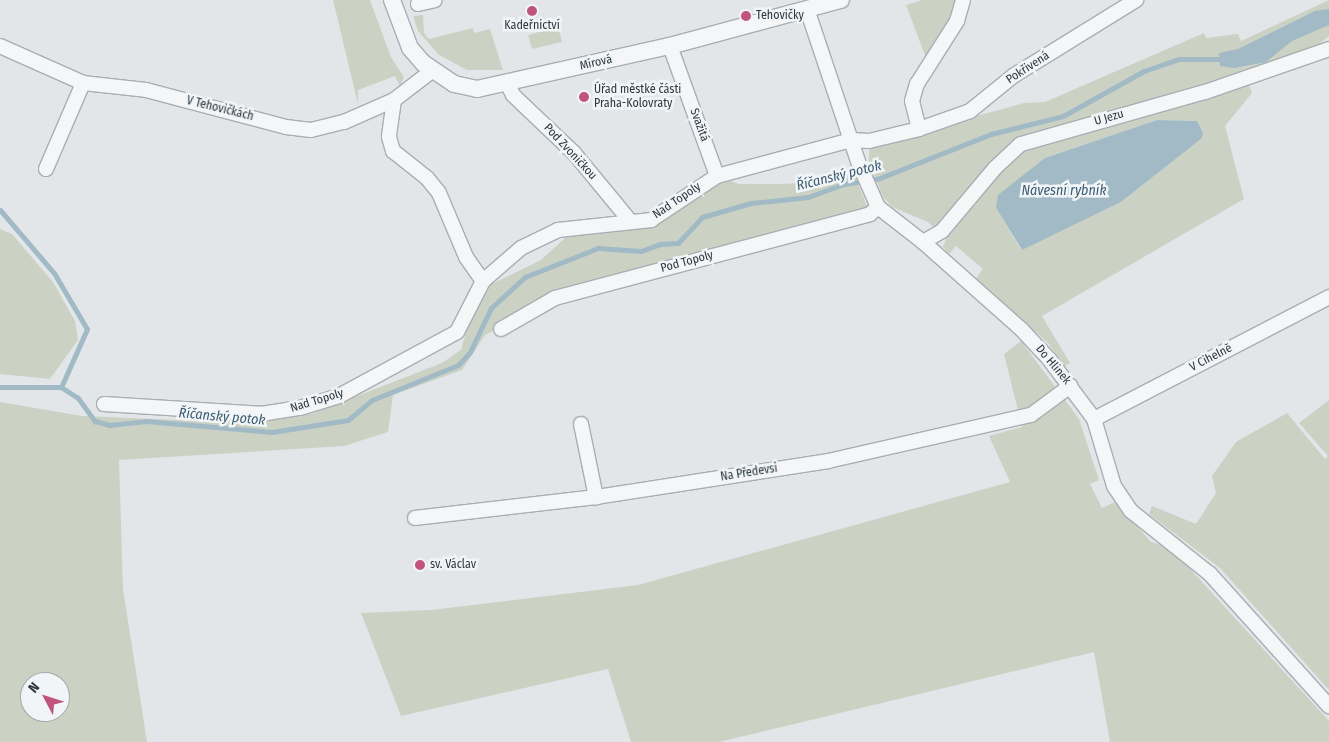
<!DOCTYPE html>
<meta charset="utf-8">
<style>
body{margin:0}
#map{position:relative;width:1329px;height:742px;overflow:hidden;background:#e2e6e9;font-family:"Fira Sans Condensed",sans-serif}
div>[style]{position:absolute}
.green>*{inset:0;background:#cbd2c4}
.water>*{inset:0;background:#a1bac6}
.stream>*{height:5px;margin:-2.5px;padding:0 2.5px;transform-origin:2.5px;border-radius:2.5px;background:#a1bac6}
.roads{filter:drop-shadow(1px 0 #a8aeb3) drop-shadow(-1px 0 #a8aeb3) drop-shadow(0 1px #a8aeb3) drop-shadow(0 -1px #a8aeb3)}
.minor>*{height:14px;margin:-7px;padding:0 7px;transform-origin:7px;border-radius:7px;background:#f5f6f8}
.tertiary>*{height:16px;margin:-8px;padding:0 8px;transform-origin:8px;border-radius:8px;background:#f5f6f8}
.dots>*{width:14px;height:14px;translate:-50% -50%;box-sizing:border-box;border:2px solid #f2f5f7;border-radius:50%}
span{translate:-50% -50%;white-space:nowrap;text-align:center;line-height:1.15;-webkit-text-stroke:5px #f2f5f7;paint-order:stroke}
.poi-label{font-size:12px;color:#2c3740}
.left{translate:0 -50%;text-align:left}
.street-label{font-size:12px;color:#2c3740}
.water-label{font-size:14px;color:#3a5c70;font-style:italic}
.north{position:absolute;left:20px;top:672px;width:50px;height:50px;box-sizing:border-box;background:#f2f5f7;border:1px solid #a3a9ae;border-radius:50%;rotate:310deg;font-size:14px;font-weight:700;line-height:20px;text-align:center;color:#2c3740}
.north::after{content:'';display:block;margin:auto;width:18px;height:22px;background:#c1547a;clip-path:polygon(50% 0,100% 100%,50% 72%,0 100%)}
</style>
<div id="map">
<div class="green">
<i style="clip-path:polygon(333px 0,370px 0,391px 57px,404px 77px,400px 86px,395px 76px,358px 90px,358px 104px)"></i>
<i style="clip-path:polygon(922px 0,957px 0,951px 21px,926px 58px,906px 5px)"></i>
<i style="clip-path:polygon(evenodd,1329px 0,1329px 36px,1312px 50px,1243px 70px,1252px 93px,1225px 126px,1244px 199px,1042px 316px,1070px 363px,1065px 366px,1048px 343px,976px 278px,983px 269px,956px 246px,949px 254px,943px 247px,946px 239px,928px 222px,892px 207px,883px 197px,869px 162px,869px 141px,970px 111px,977px 116px,1024px 103px,1045px 102px,1204px 33px,1206px 38px,1238px 34px,1241px 41px,1329px 0,1157px 120px,1197px 121px,1201px 139px,1121px 202px,1021px 250px,996px 208px,1045px 158px,1157px 120px)"></i>
<i style="clip-path:polygon(423px 15px,424px 33px,429px 39px,473px 28px,474px 33px,490px 29px,503px 70px,467px 70px,439px 55px,418px 31px,413px 16px)"></i>
<i style="clip-path:polygon(558px 27px,562px 42px,532px 49px,528px 35px)"></i>
<i style="clip-path:polygon(evenodd,854px 173px,870px 214px,555px 298px,485px 335px,462px 370px,393px 395px,388px 432px,344px 446px,119px 460px,123px 589px,147px 742px,0 742px,0 402px,82px 416px,205px 421px,311px 414px,442px 363px,461px 350px,476px 297px,492px 284px,541px 260px,578px 226px,651px 220px,717px 176px,739px 184px,777px 184px,805px 183px,854px 173px,30px 682px,60px 682px,60px 712px,30px 712px,30px 682px)"></i>
<i style="clip-path:polygon(0 229px,12px 234px,53px 282px,75px 321px,78px 340px,50px 379px,0 374px)"></i>
<i style="clip-path:polygon(1021px 341px,1079px 419px,1099px 480px,1090px 484px,1102px 508px,1115px 502px,1151px 542px,1170px 547px,1329px 721px,1329px 742px,1110px 742px,1094px 652px,719px 742px,631px 742px,608px 669px,401px 716px,361px 613px,431px 610px,638px 585px,1010px 482px,989px 436px,1022px 427px,1004px 354px)"></i>
<i style="clip-path:polygon(1329px 400px,1329px 690px,1220px 568px,1149px 514px,1152px 506px,1196px 524px,1216px 493px,1212px 476px,1236px 442px,1287px 413px,1325px 459px,1328px 456px,1299px 423px)"></i>
</div>
<div class="water">
<i style="clip-path:polygon(1329px 9px,1329px 25px,1292px 41px,1266px 62px,1234px 68px,1220px 66px,1219px 53px,1238px 49px,1315px 11px)"></i>
<i style="clip-path:polygon(1157px 120px,1197px 121px,1203px 133px,1201px 139px,1121px 202px,1022px 250px,996px 208px,998px 195px,1045px 158px)"></i>
</div>
<div class="stream">
<i style="left:0;top:210px;width:83px;rotate:49.4deg"></i>
<i style="left:54px;top:273px;width:65px;rotate:59.5deg"></i>
<i style="left:87px;top:329px;width:64px;rotate:114.1deg"></i>
<i style="left:0;top:387px;width:61px"></i>
<i style="left:61px;top:387px;width:20px;rotate:33deg"></i>
<i style="left:78px;top:398px;width:29px;rotate:54deg"></i>
<i style="left:95px;top:421px;width:15px;rotate:16deg"></i>
<i style="left:109px;top:425px;width:37px;rotate:-6deg"></i>
<i style="left:146px;top:421px;width:126px;rotate:5deg"></i>
<i style="left:272px;top:432px;width:77px;rotate:-9deg"></i>
<i style="left:348px;top:420px;width:31px;rotate:-40deg"></i>
<i style="left:372px;top:400px;width:93px;rotate:-22.1deg"></i>
<i style="left:458px;top:365px;width:18px;rotate:-47deg"></i>
<i style="left:470px;top:352px;width:49px;rotate:-64.5deg"></i>
<i style="left:491px;top:308px;width:46px;rotate:-42.4deg"></i>
<i style="left:525px;top:277px;width:79px;rotate:-21.7deg"></i>
<i style="left:598px;top:248px;width:43px;rotate:4deg"></i>
<i style="left:641px;top:251px;width:20px;rotate:-20deg"></i>
<i style="left:660px;top:244px;width:18px;rotate:-3deg"></i>
<i style="left:678px;top:243px;width:35px;rotate:-47deg"></i>
<i style="left:702px;top:217px;width:51px;rotate:-15.9deg"></i>
<i style="left:751px;top:203px;width:57px;rotate:-6deg"></i>
<i style="left:808px;top:197px;width:38px;rotate:-20deg"></i>
<i style="left:844px;top:184px;width:36px;rotate:-9deg"></i>
<i style="left:880px;top:178px;width:119px;rotate:-21.6deg"></i>
<i style="left:991px;top:134px;width:74px;rotate:-14deg"></i>
<i style="left:1063px;top:116px;width:93px;rotate:-29.1deg"></i>
<i style="left:1144px;top:71px;width:37px;rotate:-19deg"></i>
<i style="left:1179px;top:59px;width:47px"></i>
</div>
<div class="roads">
<div class="minor">
<i style="left:418px;top:4px;width:17px;rotate:-13deg"></i>
<i style="left:807px;top:9px;width:163px;rotate:71.5deg"></i>
<i style="left:859px;top:164px;width:47px;rotate:66.2deg"></i>
<i style="left:878px;top:207px;width:57px;rotate:37.9deg"></i>
<i style="left:923px;top:242px;width:132px;rotate:41.6deg"></i>
<i style="left:1022px;top:330px;width:40px;rotate:47deg"></i>
<i style="left:1049px;top:359px;width:75px;rotate:53.1deg"></i>
<i style="left:1094px;top:419px;width:70px;rotate:73.4deg"></i>
<i style="left:1114px;top:486px;width:30px;rotate:56deg"></i>
<i style="left:1131px;top:511px;width:101px;rotate:38.6deg"></i>
<i style="left:1210px;top:574px;width:178px;rotate:48deg"></i>
<i style="left:0;top:46px;width:91px;rotate:24deg"></i>
<i style="left:83px;top:83px;width:63px;rotate:6.3deg"></i>
<i style="left:146px;top:90px;width:145px;rotate:14.8deg"></i>
<i style="left:286px;top:127px;width:25px;rotate:7deg"></i>
<i style="left:311px;top:130px;width:34px;rotate:-14deg"></i>
<i style="left:344px;top:122px;width:55px;rotate:-23.7deg"></i>
<i style="left:394px;top:100px;width:49px;rotate:-37.6deg"></i>
<i style="left:670px;top:46px;width:138px;rotate:70.1deg"></i>
<i style="left:508px;top:85px;width:11px;rotate:63deg"></i>
<i style="left:513px;top:95px;width:84px;rotate:43.6deg"></i>
<i style="left:574px;top:153px;width:88px;rotate:50.5deg"></i>
<i style="left:394px;top:100px;width:37px;rotate:98deg"></i>
<i style="left:389px;top:137px;width:15px;rotate:74deg"></i>
<i style="left:393px;top:151px;width:43px;rotate:38.5deg"></i>
<i style="left:427px;top:178px;width:19px;rotate:51deg"></i>
<i style="left:439px;top:193px;width:69px;rotate:67.1deg"></i>
<i style="left:466px;top:257px;width:29px;rotate:55deg"></i>
<i style="left:919px;top:129px;width:29px;rotate:-104deg"></i>
<i style="left:912px;top:101px;width:18px;rotate:-74deg"></i>
<i style="left:917px;top:84px;width:75px;rotate:-57.6deg"></i>
<i style="left:957px;top:21px;width:22px;rotate:-74deg"></i>
<i style="left:46px;top:169px;width:94px;rotate:-66.7deg"></i>
<i style="left:923px;top:242px;width:22px;rotate:-30deg"></i>
<i style="left:942px;top:231px;width:82px;rotate:-49.9deg"></i>
<i style="left:995px;top:168px;width:35px;rotate:-43deg"></i>
<i style="left:1021px;top:144px;width:191px;rotate:-15.8deg"></i>
<i style="left:1205px;top:92px;width:131px;rotate:-19.1deg"></i>
<i style="left:501px;top:329px;width:62px;rotate:-29.9deg"></i>
<i style="left:555px;top:298px;width:326px;rotate:-14.9deg"></i>
<i style="left:870px;top:214px;width:11px;rotate:-41deg"></i>
<i style="left:104px;top:404px;width:157px;rotate:3.6deg"></i>
<i style="left:261px;top:414px;width:39px;rotate:-9deg"></i>
<i style="left:300px;top:408px;width:41px;rotate:-17.1deg"></i>
<i style="left:339px;top:396px;width:134px;rotate:-28.5deg"></i>
<i style="left:457px;top:332px;width:57px;rotate:-63deg"></i>
<i style="left:483px;top:281px;width:50px;rotate:-41deg"></i>
<i style="left:521px;top:248px;width:41px;rotate:-25.9deg"></i>
<i style="left:558px;top:230px;width:94px;rotate:-6.1deg"></i>
<i style="left:651px;top:220px;width:79px;rotate:-33.7deg"></i>
<i style="left:717px;top:176px;width:139px;rotate:-15deg"></i>
<i style="left:851px;top:140px;width:18px;rotate:3deg"></i>
<i style="left:869px;top:141px;width:51px;rotate:-13.5deg"></i>
<i style="left:919px;top:129px;width:54px;rotate:-19.4deg"></i>
<i style="left:970px;top:111px;width:55px;rotate:-39.1deg"></i>
<i style="left:1013px;top:76px;width:145px;rotate:-31.7deg"></i>
<i style="left:1094px;top:419px;width:265px;rotate:-27.4deg"></i>
<i style="left:581px;top:424px;width:75px;rotate:78.4deg"></i>
<i style="left:415px;top:518px;width:182px;rotate:-6.6deg"></i>
<i style="left:596px;top:497px;width:235px;rotate:-8.8deg"></i>
<i style="left:828px;top:461px;width:208px;rotate:-12.8deg"></i>
<i style="left:1031px;top:415px;width:49px;rotate:-36.6deg"></i>
</div>
<div class="tertiary">
<i style="left:392px;top:0;width:51px;rotate:69.4deg"></i>
<i style="left:410px;top:48px;width:20px;rotate:49deg"></i>
<i style="left:423px;top:63px;width:37px;rotate:34deg"></i>
<i style="left:454px;top:84px;width:24px;rotate:12deg"></i>
<i style="left:477px;top:89px;width:198px;rotate:-12.6deg"></i>
<i style="left:670px;top:46px;width:177px;rotate:-15.1deg"></i>
</div>
</div>
<div class="dots">
<i style="left:532px;top:11px;background:#c1547a"></i>
<i style="left:746px;top:16px;background:#c1547a"></i>
<i style="left:584px;top:97px;background:#c1547a"></i>
<i style="left:420px;top:565px;background:#c1547a"></i>
</div>
<div class="poi-label">
<span class="left" style="left:756px;top:16px">Tehovičky</span>
<span style="left:532px;top:26px">Kadeřnictví</span>
<span class="left" style="left:594px;top:97px">Úřad městké části<br>Praha-Kolovraty</span>
<span class="left" style="left:430px;top:565px">sv. Václav</span>
</div>
<div class="street-label">
<span style="left:596px;top:63px;rotate:-13deg">Mírová</span>
<span style="left:1028px;top:68px;rotate:-33deg">Pokřivená</span>
<span style="left:220px;top:109px;rotate:14deg">V Tehovičkách</span>
<span style="left:1109px;top:118px;rotate:-16deg">U Jezu</span>
<span style="left:699px;top:125px;rotate:70deg">Svažitá</span>
<span style="left:570px;top:152px;rotate:47deg">Pod Zvoničkou</span>
<span style="left:677px;top:201px;rotate:-34deg">Nad Topoly</span>
<span style="left:687px;top:262px;rotate:-15deg">Pod Topoly</span>
<span style="left:1211px;top:358px;rotate:-27deg">V Cihelně</span>
<span style="left:1053px;top:365px;rotate:50deg">Do Hlinek</span>
<span style="left:317px;top:401px;rotate:-17deg">Nad Topoly</span>
<span style="left:749px;top:473px;rotate:-9deg">Na Předevsi</span>
</div>
<div class="water-label">
<span style="left:839px;top:176px;rotate:-14deg">Říčanský potok</span>
<span style="left:1064px;top:191px">Návesní rybník</span>
<span style="left:222px;top:417px;rotate:5deg">Říčanský potok</span>
</div>
<div class="north">N</div>
</div>
